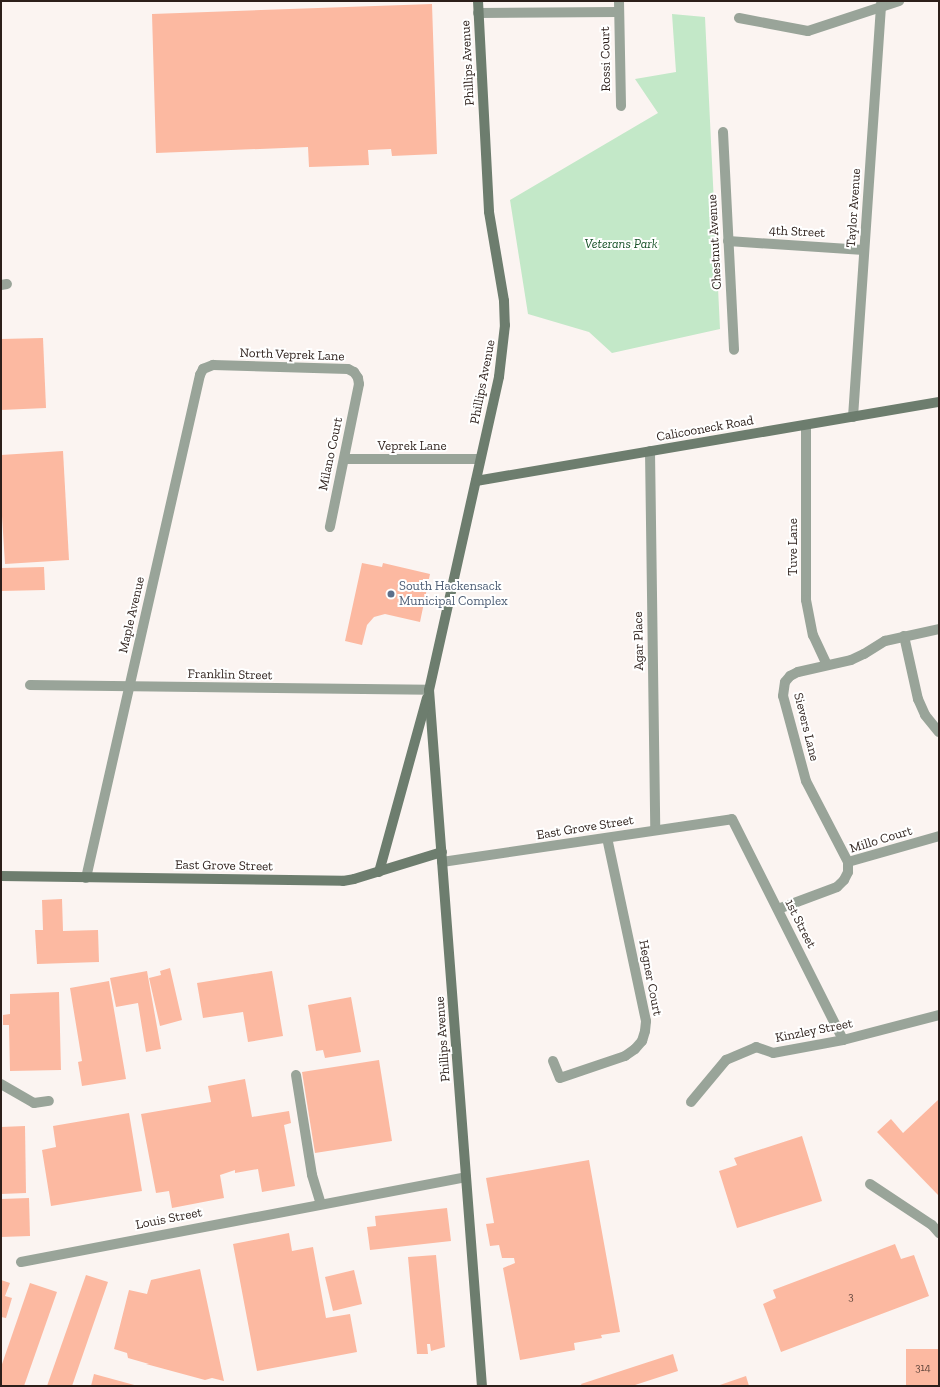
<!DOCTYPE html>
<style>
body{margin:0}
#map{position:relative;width:940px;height:1387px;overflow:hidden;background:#fbf4f1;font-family:"Zilla Slab",serif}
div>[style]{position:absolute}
.green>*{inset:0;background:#c3e8c8}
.building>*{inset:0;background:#fcb9a1}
.street>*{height:10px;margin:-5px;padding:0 5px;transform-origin:5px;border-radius:5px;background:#99a499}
.secondary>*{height:10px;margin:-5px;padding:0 5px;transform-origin:5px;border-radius:5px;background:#6d7d6e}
.dots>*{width:11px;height:11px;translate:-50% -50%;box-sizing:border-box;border:2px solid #fff;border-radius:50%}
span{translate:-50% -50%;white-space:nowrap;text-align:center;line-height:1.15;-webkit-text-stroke:4px #fff;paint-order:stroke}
.number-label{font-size:11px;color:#60463c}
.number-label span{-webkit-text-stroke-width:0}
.street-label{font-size:13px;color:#2c1f1a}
.park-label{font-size:13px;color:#155026;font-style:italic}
.service-label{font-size:13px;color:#4e5e75}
.left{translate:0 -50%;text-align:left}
.frame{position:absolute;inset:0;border:2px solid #2c1f1a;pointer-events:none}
</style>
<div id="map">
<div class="green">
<i style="clip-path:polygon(672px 14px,705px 17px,720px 329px,612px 353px,589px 332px,528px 314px,510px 200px,658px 113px,635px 79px,676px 72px)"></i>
</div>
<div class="building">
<i style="clip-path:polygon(432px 4px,437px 154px,392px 156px,391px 149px,368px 150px,369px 165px,309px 167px,308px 147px,156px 153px,152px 14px)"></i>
<i style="clip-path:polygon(43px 338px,46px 408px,1px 410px,1px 339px)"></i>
<i style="clip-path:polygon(63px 451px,69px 560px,5px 564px,1px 500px,1px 455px)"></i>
<i style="clip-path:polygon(362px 563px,382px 567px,383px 563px,430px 574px,420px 622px,385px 614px,374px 617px,367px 625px,362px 645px,345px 641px)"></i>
<i style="clip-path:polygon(44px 567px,45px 590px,1px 591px,1px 568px)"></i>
<i style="clip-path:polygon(62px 899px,63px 931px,98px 930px,99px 962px,37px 964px,35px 930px,43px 930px,42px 900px)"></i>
<i style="clip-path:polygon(170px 968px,182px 1020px,160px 1026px,149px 978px,161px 975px,160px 971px)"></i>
<i style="clip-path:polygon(147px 971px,161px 1049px,146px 1052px,138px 1003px,116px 1007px,110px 978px)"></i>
<i style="clip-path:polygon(272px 971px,283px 1036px,248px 1042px,243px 1012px,203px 1018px,197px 983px)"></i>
<i style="clip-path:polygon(109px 981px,126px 1079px,82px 1086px,78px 1062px,82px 1061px,70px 988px)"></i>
<i style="clip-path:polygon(59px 992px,61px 1070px,10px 1071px,9px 1025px,3px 1025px,3px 1015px,10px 1014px,10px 994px)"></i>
<i style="clip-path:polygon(351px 997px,361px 1052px,325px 1058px,323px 1050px,316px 1051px,308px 1005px)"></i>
<i style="clip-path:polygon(379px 1060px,392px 1141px,315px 1153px,302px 1072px)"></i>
<i style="clip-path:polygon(245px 1079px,252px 1117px,289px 1111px,291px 1123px,284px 1125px,295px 1186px,262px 1192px,258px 1169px,235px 1173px,235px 1170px,220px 1175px,224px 1198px,172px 1208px,169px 1191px,156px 1193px,141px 1114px,211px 1102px,208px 1086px)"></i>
<i style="clip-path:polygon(939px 1099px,939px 1196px,877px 1132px,891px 1119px,903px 1133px)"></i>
<i style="clip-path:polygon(129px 1113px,142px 1191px,51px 1206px,42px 1150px,56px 1147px,53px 1126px)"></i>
<i style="clip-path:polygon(25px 1126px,26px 1193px,1px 1194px,1px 1127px)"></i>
<i style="clip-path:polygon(802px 1136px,822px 1201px,737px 1228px,719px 1171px,737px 1165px,734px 1158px)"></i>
<i style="clip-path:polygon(589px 1160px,620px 1332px,601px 1335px,602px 1338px,574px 1343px,575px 1350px,520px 1360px,503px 1268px,515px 1263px,514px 1258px,502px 1258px,499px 1245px,490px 1246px,486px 1224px,494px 1223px,486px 1178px)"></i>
<i style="clip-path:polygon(29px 1198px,30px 1236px,1px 1237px,1px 1199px)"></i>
<i style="clip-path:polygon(447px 1208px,451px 1241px,370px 1250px,367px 1227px,376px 1226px,375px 1216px)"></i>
<i style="clip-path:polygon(289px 1233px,292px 1251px,313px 1247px,326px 1318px,350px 1314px,357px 1352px,257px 1371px,233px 1244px)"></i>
<i style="clip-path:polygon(895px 1244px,901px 1259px,914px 1255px,929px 1296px,781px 1352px,763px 1304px,776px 1298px,773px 1290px)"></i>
<i style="clip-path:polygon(436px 1255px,445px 1347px,431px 1351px,430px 1344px,427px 1344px,428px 1354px,417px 1354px,408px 1257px)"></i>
<i style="clip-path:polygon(200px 1269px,224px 1381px,212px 1378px,205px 1380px,146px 1364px,149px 1364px,128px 1358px,127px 1353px,114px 1349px,129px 1290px,147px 1294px,151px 1280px)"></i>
<i style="clip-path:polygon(354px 1270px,362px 1304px,333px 1311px,325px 1277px)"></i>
<i style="clip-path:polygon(86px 1275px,108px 1282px,72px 1386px,47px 1386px)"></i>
<i style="clip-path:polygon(1px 1280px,10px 1283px,5px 1296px,12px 1298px,6px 1318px,1px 1317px)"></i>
<i style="clip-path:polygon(30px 1283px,57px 1292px,24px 1386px,1px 1386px,1px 1367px)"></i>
<i style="clip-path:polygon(906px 1349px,939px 1349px,939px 1386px,906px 1386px)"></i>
<i style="clip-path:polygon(673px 1354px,678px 1371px,632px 1386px,582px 1386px,581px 1384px)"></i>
<i style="clip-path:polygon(94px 1374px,138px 1386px,91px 1386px)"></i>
<i style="clip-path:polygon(746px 1376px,749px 1386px,717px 1386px)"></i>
</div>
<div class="street">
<i style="left:619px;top:1px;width:105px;rotate:88.9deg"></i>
<i style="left:478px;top:13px;width:140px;rotate:-0.4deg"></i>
<i style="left:739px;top:18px;width:70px;rotate:10.7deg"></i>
<i style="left:808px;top:31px;width:96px;rotate:-18.2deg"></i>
<i style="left:723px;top:132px;width:218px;rotate:87.1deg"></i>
<i style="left:728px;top:241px;width:136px;rotate:3.8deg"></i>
<i style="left:1px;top:285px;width:6px;rotate:-9deg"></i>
<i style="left:853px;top:417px;width:417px;rotate:-86.1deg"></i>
<i style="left:806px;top:425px;width:175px;rotate:90deg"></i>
<i style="left:806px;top:600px;width:36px;rotate:79deg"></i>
<i style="left:813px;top:635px;width:33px;rotate:65deg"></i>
<i style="left:650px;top:451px;width:379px;rotate:89.2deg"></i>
<i style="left:344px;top:459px;width:136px"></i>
<i style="left:904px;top:636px;width:65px;rotate:77.5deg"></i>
<i style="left:918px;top:699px;width:17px;rotate:66deg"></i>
<i style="left:925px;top:715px;width:22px;rotate:51deg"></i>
<i style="left:30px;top:685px;width:399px;rotate:0.7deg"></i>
<i style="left:442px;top:862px;width:293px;rotate:-8.4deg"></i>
<i style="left:732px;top:819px;width:247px;rotate:63.3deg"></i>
<i style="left:848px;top:862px;width:91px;rotate:-117.4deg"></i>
<i style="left:806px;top:781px;width:88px;rotate:-105.1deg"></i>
<i style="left:783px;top:696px;width:14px;rotate:-82deg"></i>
<i style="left:785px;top:682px;width:8px;rotate:-50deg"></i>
<i style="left:790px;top:676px;width:9px;rotate:-27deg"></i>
<i style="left:798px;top:672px;width:54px;rotate:-12.8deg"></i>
<i style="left:851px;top:660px;width:14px;rotate:-25deg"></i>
<i style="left:864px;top:654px;width:25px;rotate:-32deg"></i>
<i style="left:885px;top:641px;width:55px;rotate:-12.5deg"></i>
<i style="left:848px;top:862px;width:95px;rotate:-15.9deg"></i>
<i style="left:86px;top:878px;width:516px;rotate:-77.23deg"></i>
<i style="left:200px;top:375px;width:7px;rotate:-63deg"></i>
<i style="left:203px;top:369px;width:11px;rotate:-22deg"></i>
<i style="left:213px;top:365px;width:135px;rotate:1.7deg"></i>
<i style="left:348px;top:369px;width:7px;rotate:27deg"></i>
<i style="left:354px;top:372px;width:7px;rotate:56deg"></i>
<i style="left:358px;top:378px;width:6px;rotate:81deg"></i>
<i style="left:359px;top:384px;width:146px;rotate:101.5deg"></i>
<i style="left:778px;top:909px;width:63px;rotate:-20.4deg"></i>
<i style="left:837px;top:887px;width:10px;rotate:-45deg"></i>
<i style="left:844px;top:880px;width:9px;rotate:-63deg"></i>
<i style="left:848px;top:872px;width:10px;rotate:-90deg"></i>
<i style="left:553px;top:1061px;width:18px;rotate:68deg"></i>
<i style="left:560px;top:1078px;width:69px;rotate:-18.7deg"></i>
<i style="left:625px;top:1056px;width:12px;rotate:-35deg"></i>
<i style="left:635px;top:1049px;width:11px;rotate:-49deg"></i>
<i style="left:642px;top:1041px;width:10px;rotate:-73deg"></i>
<i style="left:645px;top:1031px;width:10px;rotate:-84deg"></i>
<i style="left:646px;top:1021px;width:187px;rotate:-102deg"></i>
<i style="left:296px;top:1075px;width:101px;rotate:80.9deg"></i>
<i style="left:312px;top:1175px;width:30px;rotate:73deg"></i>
<i style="left:1px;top:1084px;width:38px;rotate:30deg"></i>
<i style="left:34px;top:1103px;width:15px;rotate:-8deg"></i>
<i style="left:691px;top:1102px;width:55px;rotate:-50.2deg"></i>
<i style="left:726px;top:1060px;width:33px;rotate:-23deg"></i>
<i style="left:756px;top:1047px;width:18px;rotate:19deg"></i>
<i style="left:773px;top:1053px;width:71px;rotate:-10.5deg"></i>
<i style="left:843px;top:1040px;width:99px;rotate:-14.6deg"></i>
<i style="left:870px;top:1184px;width:74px;rotate:33.5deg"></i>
<i style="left:932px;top:1225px;width:11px;rotate:49deg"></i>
<i style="left:21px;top:1262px;width:453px;rotate:-10.8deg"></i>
</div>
<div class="secondary">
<i style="left:478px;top:1px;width:211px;rotate:87deg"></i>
<i style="left:489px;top:212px;width:90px;rotate:80.4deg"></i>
<i style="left:504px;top:301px;width:24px;rotate:88deg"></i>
<i style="left:505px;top:325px;width:52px;rotate:96.6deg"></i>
<i style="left:499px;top:377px;width:321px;rotate:102.6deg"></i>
<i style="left:429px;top:690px;width:698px;rotate:85.65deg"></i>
<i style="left:476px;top:481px;width:470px;rotate:-9.7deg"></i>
<i style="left:379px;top:872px;width:180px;rotate:-74.6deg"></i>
<i style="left:1px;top:876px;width:342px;rotate:0.8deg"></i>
<i style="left:343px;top:881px;width:11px;rotate:-10deg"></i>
<i style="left:354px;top:879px;width:92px;rotate:-17.1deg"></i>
</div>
<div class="dots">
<i style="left:391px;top:594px;background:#5c6f8a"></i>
</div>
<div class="number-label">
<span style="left:851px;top:1297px">3</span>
<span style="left:923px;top:1368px">314</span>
</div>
<div class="street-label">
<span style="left:606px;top:59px;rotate:-91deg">Rossi Court</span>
<span style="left:468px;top:63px;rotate:-93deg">Phillips Avenue</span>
<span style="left:854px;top:208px;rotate:-86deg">Taylor Avenue</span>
<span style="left:797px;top:232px;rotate:3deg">4th Street</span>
<span style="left:715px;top:242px;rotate:-93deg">Chestnut Avenue</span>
<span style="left:292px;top:355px;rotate:2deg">North Veprek Lane</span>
<span style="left:483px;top:382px;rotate:-79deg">Phillips Avenue</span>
<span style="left:705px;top:429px;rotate:-10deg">Calicooneck Road</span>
<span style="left:412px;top:446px">Veprek Lane</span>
<span style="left:331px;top:454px;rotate:-78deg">Milano Court</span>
<span style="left:793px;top:547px;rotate:-90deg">Tuve Lane</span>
<span style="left:132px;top:615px;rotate:-77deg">Maple Avenue</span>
<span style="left:639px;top:641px;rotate:-91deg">Agar Place</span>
<span style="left:230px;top:675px;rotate:1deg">Franklin Street</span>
<span style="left:806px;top:727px;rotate:76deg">Sievers Lane</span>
<span style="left:585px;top:828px;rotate:-9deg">East Grove Street</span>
<span style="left:881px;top:840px;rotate:-17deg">Millo Court</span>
<span style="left:224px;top:866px;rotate:1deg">East Grove Street</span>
<span style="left:800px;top:924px;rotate:63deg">1st Street</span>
<span style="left:650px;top:978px;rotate:79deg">Hegner Court</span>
<span style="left:814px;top:1031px;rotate:-11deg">Kinzley Street</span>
<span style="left:443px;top:1039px;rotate:-94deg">Phillips Avenue</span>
<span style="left:169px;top:1219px;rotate:-11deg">Louis Street</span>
</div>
<div class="park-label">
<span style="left:621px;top:244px">Veterans Park</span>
</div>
<div class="service-label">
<span class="left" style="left:399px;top:594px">South Hackensack<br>Municipal Complex</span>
</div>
<div class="frame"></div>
</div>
